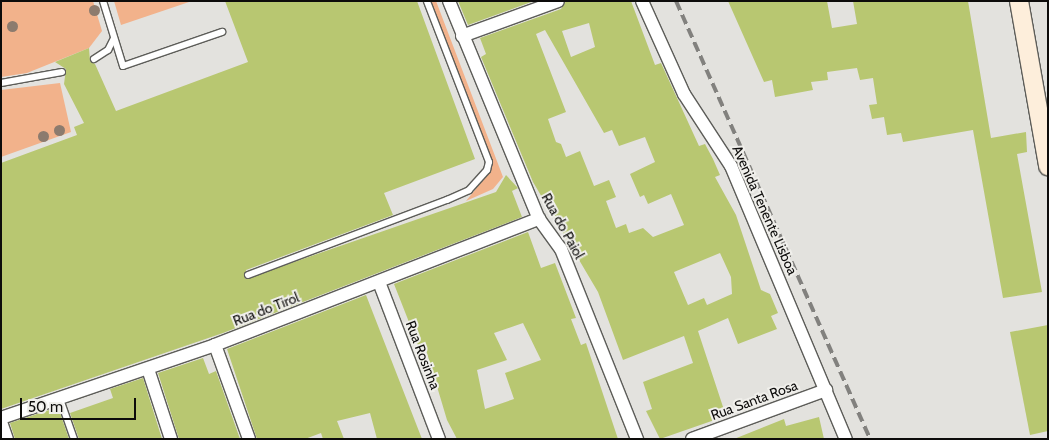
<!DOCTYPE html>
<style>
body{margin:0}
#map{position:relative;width:1049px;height:440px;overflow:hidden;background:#e3e2de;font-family:Cabin,sans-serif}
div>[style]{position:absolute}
.green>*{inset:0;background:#f2b28b}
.building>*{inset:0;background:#b8c771}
.roads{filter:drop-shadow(1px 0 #5d5d59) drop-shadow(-1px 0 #5d5d59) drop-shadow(0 1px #5d5d59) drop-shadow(0 -1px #5d5d59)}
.service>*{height:6px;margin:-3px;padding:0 3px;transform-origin:3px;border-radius:3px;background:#fff}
.minor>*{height:12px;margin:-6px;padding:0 6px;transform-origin:6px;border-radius:6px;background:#fff}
.secondary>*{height:18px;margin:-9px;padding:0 9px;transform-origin:9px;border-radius:9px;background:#fdeedb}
.rail>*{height:4px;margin-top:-2px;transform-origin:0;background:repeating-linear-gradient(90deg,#82817e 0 10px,transparent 0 15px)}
.trees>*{width:11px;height:11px;margin:-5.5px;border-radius:50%;background:#8c7b6e}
span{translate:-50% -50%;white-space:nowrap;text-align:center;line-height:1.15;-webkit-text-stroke:4px #f0efeb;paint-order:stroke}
.street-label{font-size:14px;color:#0d0c0b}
.frame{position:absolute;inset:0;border:2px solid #0d0c0b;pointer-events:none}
.scale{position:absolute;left:20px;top:398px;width:116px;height:22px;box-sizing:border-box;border:2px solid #0d0c0b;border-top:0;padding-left:6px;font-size:15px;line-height:18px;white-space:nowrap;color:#0d0c0b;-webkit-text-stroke:4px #f0efeb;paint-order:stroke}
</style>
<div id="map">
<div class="green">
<i style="clip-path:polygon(93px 1px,102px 31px,89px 48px,27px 73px,1px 77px,1px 2px)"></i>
<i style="clip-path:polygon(114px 1px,192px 1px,121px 25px)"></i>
<i style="clip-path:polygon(427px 1px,436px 1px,503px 177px,493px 189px,466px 201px,483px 180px,489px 162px)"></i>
<i style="clip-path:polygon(60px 83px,71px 132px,1px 157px,1px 90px)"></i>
</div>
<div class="building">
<i style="clip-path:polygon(225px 1px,417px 1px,475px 159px,384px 193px,393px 215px,246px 270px,245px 279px,496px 192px,506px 175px,518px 188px,512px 191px,522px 217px,223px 333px,1px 409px,1px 163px,77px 135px,74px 127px,84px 123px,64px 84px,66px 69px,55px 62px,89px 48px,90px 61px,95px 64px,116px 111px,248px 62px)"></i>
<i style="clip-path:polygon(458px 1px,534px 1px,468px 25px)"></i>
<i style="clip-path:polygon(evenodd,566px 1px,631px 1px,655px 65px,661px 63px,699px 146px,705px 144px,713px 159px,720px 175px,715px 177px,736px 215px,761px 290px,770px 294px,778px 313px,771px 316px,777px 329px,738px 344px,728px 318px,698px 331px,726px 416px,660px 439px,646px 411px,652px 409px,643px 382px,693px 363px,684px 336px,623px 360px,598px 292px,533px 182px,481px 57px,486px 54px,480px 38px,561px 9px,566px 1px,589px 23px,595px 47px,571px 57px,562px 31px,589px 23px,566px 1px,545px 30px,604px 133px,612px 130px,619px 146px,645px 137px,655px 162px,630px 174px,640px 197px,644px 195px,648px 204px,671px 194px,684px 225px,653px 237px,643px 228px,629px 233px,626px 224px,616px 228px,606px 201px,616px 197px,609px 180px,594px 186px,580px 151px,566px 157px,561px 144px,556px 142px,548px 119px,566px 112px,536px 34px,545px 30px,566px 1px,720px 253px,731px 277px,732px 294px,707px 305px,704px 298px,688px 305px,674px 272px,720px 253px)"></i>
<i style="clip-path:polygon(728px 1px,827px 1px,832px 28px,857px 24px,853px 1px,968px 1px,991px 138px,1026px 132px,1027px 152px,1017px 154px,1042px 292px,1003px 298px,973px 130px,903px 142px,901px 133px,887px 135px,884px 117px,872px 119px,869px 105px,877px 104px,873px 78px,860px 80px,857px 68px,827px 72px,828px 80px,811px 82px,813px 90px,775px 97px,772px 80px,764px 82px)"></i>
<i style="clip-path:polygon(evenodd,528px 232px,541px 268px,555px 263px,576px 318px,571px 319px,581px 345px,586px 343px,618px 439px,457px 439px,447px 420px,424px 343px,418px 345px,394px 284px,528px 232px,523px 323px,541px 360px,505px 373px,514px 399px,485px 409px,477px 370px,507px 360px,494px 333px,523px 323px)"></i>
<i style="clip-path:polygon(366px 295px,422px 439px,377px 439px,370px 413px,337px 421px,344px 439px,323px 439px,321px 433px,305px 439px,257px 439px,227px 349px)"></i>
<i style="clip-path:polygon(1048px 325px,1048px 431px,1030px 435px,1010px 332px)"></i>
<i style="clip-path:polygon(203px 358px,209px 374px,216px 371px,240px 439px,179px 439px,158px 373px)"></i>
<i style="clip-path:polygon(143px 378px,162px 439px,79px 439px,70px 413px,113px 398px,110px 389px)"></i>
<i style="clip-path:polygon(58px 407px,69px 439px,15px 439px,10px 423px)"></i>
<i style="clip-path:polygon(819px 417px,824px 439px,734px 439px,784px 419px,786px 426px)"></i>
</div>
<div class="roads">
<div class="service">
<i style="left:103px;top:1px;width:68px;rotate:72.9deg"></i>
<i style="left:123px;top:66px;width:105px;rotate:-19deg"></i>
<i style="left:94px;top:59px;width:17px;rotate:-33deg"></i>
<i style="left:108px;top:50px;width:13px;rotate:-63deg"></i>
<i style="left:1px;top:83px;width:62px;rotate:-10.2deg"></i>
<i style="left:248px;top:275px;width:213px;rotate:-20.7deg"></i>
<i style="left:447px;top:200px;width:24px;rotate:-24deg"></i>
<i style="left:469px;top:190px;width:27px;rotate:-48deg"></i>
<i style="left:487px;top:170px;width:8px;rotate:-76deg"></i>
<i style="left:489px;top:162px;width:173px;rotate:-111.1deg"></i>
<i style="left:60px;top:399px;width:42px;rotate:70.7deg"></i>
</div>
<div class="minor">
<i style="left:449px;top:1px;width:236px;rotate:67.6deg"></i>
<i style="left:539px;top:219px;width:37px;rotate:54deg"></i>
<i style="left:561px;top:249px;width:205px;rotate:68.2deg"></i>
<i style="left:642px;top:1px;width:102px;rotate:65.7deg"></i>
<i style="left:684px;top:94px;width:86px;rotate:56.9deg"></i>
<i style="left:731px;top:166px;width:296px;rotate:67.2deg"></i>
<i style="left:462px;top:36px;width:102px;rotate:-20deg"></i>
<i style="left:379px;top:282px;width:168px;rotate:69.1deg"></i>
<i style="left:215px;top:345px;width:100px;rotate:70.1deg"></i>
<i style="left:148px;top:369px;width:74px;rotate:71.8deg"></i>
<i style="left:1px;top:418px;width:226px;rotate:-18.8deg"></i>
<i style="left:215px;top:345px;width:348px;rotate:-21.3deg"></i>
<i style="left:1px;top:422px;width:18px;rotate:71deg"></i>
<i style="left:692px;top:439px;width:143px;rotate:-20.1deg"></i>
</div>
<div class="secondary">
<i style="left:1019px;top:1px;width:168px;rotate:80deg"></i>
</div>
</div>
<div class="rail">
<i style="left:676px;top:1px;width:479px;rotate:66.1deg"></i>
</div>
<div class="trees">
<i style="left:94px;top:10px"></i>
<i style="left:12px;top:26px"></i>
<i style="left:59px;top:130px"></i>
<i style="left:43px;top:136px"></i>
</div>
<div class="street-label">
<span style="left:765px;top:210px;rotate:66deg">Avenida Tenente Lisboa</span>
<span style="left:563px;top:226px;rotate:61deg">Rua do Paiol</span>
<span style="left:266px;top:309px;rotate:-21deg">Rua do Tirol</span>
<span style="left:423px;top:355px;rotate:69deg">Rua Rosinha</span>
<span style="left:754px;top:400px;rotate:-20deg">Rua Santa Rosa</span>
</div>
<div class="frame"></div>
<div class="scale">50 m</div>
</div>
